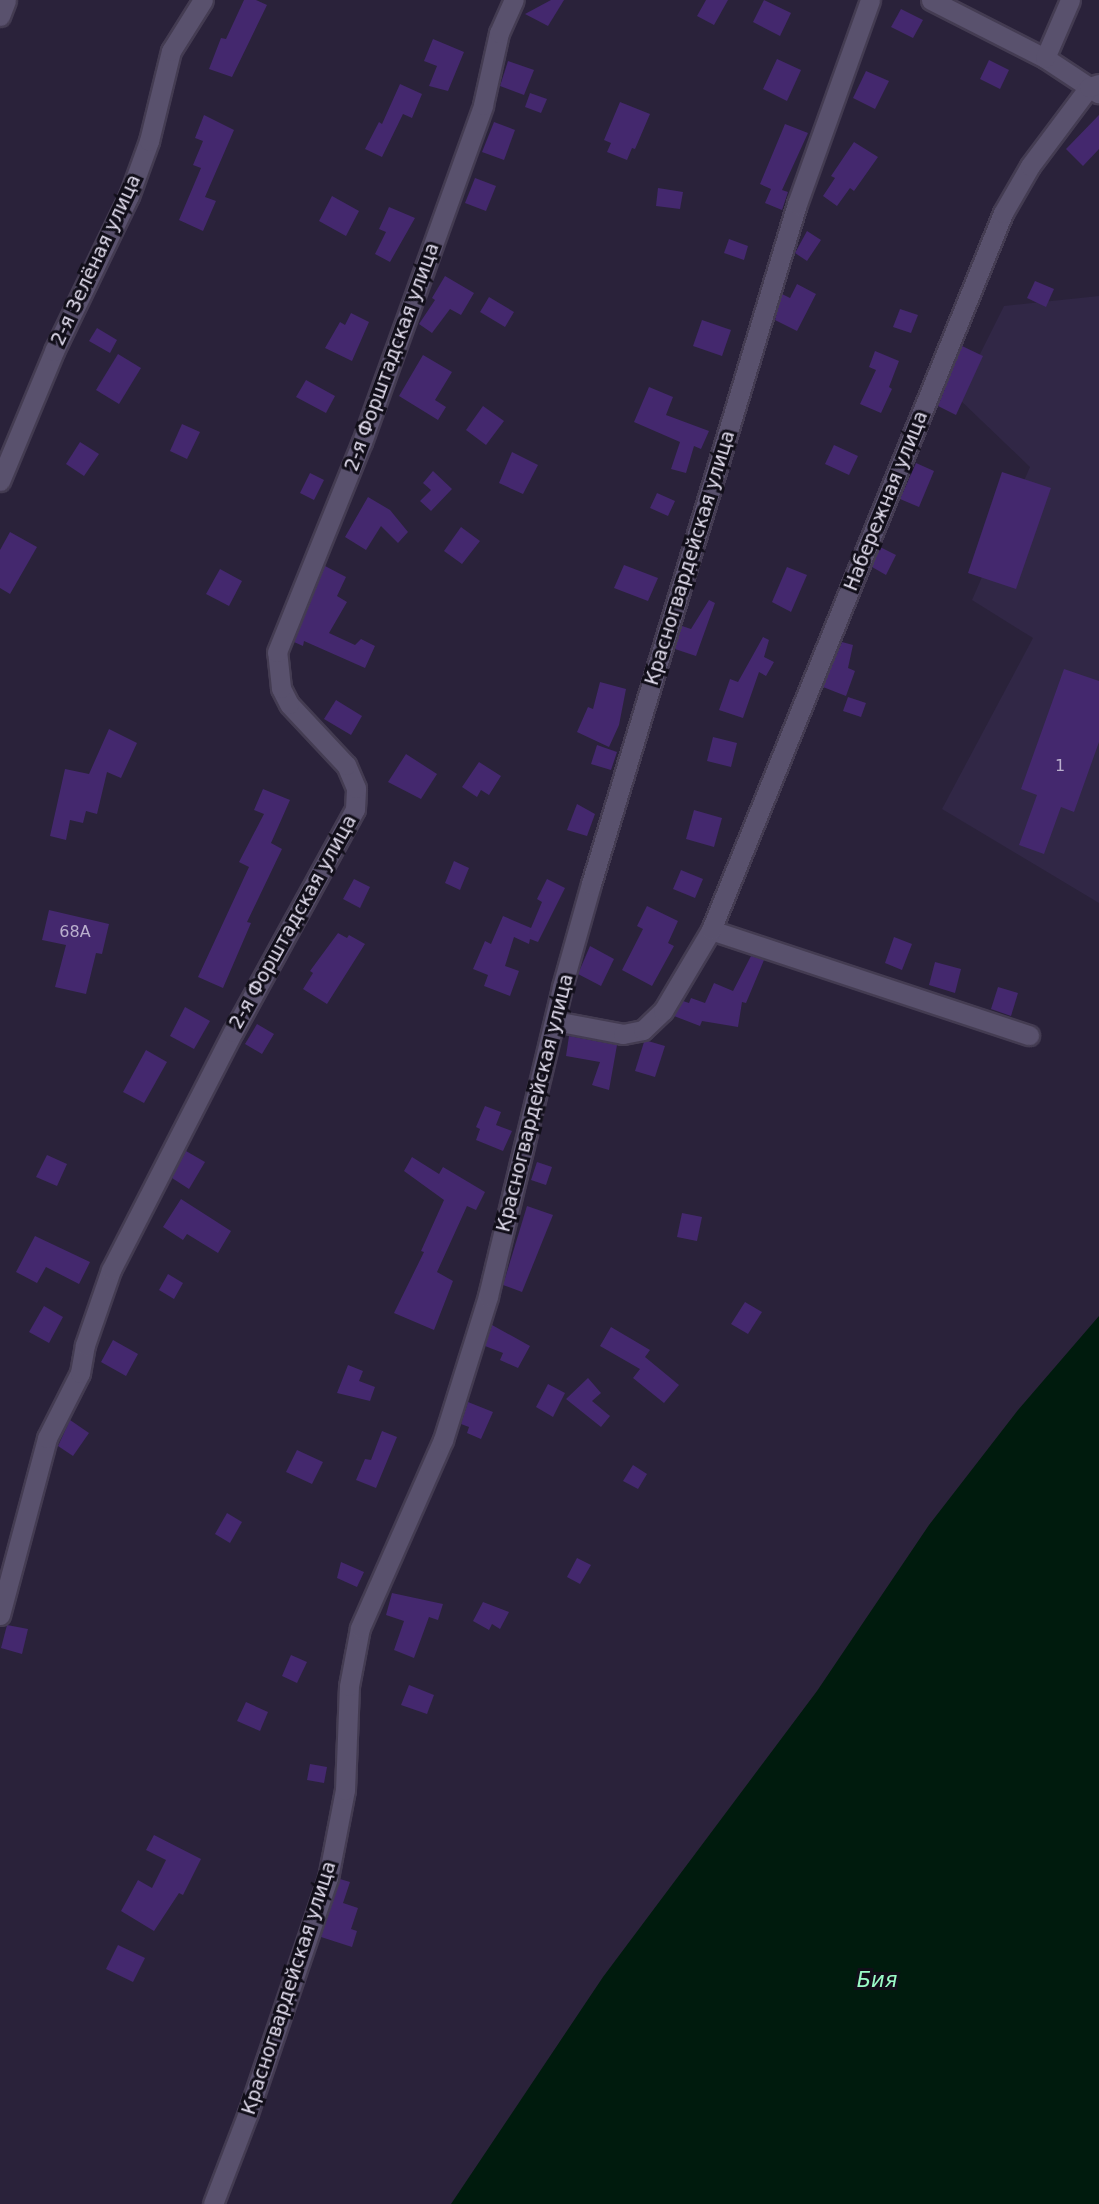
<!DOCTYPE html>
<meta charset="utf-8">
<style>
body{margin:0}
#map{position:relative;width:1099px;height:2204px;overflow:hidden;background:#2a223a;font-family:"DejaVu Sans",sans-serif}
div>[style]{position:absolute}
.built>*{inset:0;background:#312746}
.water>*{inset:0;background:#001b0d}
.building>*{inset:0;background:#44286e}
.roads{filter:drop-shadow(2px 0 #443c52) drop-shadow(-2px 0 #443c52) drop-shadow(0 2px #443c52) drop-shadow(0 -2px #443c52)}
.street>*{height:19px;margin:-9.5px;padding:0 9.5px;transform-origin:9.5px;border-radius:9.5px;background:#59516d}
span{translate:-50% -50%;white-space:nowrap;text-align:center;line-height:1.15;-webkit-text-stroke:6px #110e19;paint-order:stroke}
.number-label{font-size:16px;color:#baafcd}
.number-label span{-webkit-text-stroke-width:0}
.street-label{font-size:19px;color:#e1dced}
.water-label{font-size:21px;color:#9afbc7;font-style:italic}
</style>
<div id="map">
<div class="built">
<i style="clip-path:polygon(1099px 296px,1099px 903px,942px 809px,1033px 638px,972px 600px,1030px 467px,958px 398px,1004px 306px)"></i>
</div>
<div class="water">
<i style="clip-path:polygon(1099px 1316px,1099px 2204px,451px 2204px,603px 1977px,817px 1691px,929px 1525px,1018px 1410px)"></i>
</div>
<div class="building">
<i style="clip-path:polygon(244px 0,256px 0,267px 5px,232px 77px,209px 69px,221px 38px,226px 39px)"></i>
<i style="clip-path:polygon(551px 0,564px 0,548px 26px,525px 14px)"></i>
<i style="clip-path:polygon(706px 0,728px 0,714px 25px,697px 16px)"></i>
<i style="clip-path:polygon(764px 0,791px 13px,780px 36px,753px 22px)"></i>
<i style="clip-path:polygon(901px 9px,923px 20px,913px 38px,891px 27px)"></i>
<i style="clip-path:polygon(433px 39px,464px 52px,448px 91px,429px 86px,437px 66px,424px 61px)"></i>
<i style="clip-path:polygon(777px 59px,801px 70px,787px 101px,763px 89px)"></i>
<i style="clip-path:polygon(989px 60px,1009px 70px,1000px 89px,980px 79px)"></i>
<i style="clip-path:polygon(508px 61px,534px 70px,524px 95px,500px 86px)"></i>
<i style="clip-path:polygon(866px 71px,889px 81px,875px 109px,853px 98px)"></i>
<i style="clip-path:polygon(400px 84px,422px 94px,412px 118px,403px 114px,382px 157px,365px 149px,379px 122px,382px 124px)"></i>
<i style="clip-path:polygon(530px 93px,547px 99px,541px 113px,525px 107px)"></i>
<i style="clip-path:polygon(620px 102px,650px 114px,635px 149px,632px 148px,627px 160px,607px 152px,611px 143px,604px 140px)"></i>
<i style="clip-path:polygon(204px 115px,234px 130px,205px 197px,216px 201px,203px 231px,179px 220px,201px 168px,193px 165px,203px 141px,195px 138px)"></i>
<i style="clip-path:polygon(1099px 115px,1099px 149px,1083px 166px,1066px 149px)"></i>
<i style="clip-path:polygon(494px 122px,515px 130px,504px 160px,482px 152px)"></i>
<i style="clip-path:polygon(785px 124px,808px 133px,782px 190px,788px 192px,782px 210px,765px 203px,771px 189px,760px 184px)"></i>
<i style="clip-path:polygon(854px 142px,878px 157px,854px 191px,850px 188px,837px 206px,823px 196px,835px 178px,831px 176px)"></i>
<i style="clip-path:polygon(475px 178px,496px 186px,486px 211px,465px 203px)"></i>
<i style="clip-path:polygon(658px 188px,683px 192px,680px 209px,656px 206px)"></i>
<i style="clip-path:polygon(332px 196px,359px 211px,346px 236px,319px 221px)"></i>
<i style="clip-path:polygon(389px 207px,415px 218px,390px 262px,375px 254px,386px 232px,379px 229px)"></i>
<i style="clip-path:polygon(807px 231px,821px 240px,807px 261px,795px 253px)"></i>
<i style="clip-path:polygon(729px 239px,748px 246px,744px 260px,724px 253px)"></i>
<i style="clip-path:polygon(445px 276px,474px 293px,461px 315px,450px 309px,432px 333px,419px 324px,435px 300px,432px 298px)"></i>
<i style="clip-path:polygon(1035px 281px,1054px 289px,1046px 307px,1027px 298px)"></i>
<i style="clip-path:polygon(797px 284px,816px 294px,797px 331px,775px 320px,782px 294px,790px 298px)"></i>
<i style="clip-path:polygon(489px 297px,514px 312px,505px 327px,480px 312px)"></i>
<i style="clip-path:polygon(900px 309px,918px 315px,911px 333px,893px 327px)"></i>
<i style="clip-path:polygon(351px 313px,369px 322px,352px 361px,325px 348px,340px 322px,345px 325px)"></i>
<i style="clip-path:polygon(702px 320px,731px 330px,722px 356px,693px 346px)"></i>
<i style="clip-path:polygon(97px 328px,117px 340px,110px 353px,89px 341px)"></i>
<i style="clip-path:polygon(962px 346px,983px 356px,956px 415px,938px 406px)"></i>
<i style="clip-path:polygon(875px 351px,899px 361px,889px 387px,892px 389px,881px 413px,860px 404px,876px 370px,869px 367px)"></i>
<i style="clip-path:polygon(118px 354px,141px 368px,119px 404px,96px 390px)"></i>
<i style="clip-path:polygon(423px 355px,452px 372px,435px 400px,446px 407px,438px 420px,399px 396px)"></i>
<i style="clip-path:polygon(306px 380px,335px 396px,326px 413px,296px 397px)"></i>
<i style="clip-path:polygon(649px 387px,673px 397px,666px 415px,709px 431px,701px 449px,694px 446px,686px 473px,671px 469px,680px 442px,634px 422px)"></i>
<i style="clip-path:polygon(483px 406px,504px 421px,486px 445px,466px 430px)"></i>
<i style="clip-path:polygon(182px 424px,200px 432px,187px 459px,170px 451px)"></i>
<i style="clip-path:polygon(80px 442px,99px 454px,84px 476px,66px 464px)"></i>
<i style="clip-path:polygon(834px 445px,858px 456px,849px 475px,825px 464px)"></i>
<i style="clip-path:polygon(512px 452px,538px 465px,523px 494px,499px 483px)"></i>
<i style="clip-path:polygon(916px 463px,934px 471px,919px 507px,900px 499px)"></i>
<i style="clip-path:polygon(433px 471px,452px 489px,431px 511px,420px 501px,431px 490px,423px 483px)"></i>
<i style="clip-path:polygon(1002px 472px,1051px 488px,1016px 589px,968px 573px)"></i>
<i style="clip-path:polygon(310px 473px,324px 480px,314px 500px,300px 493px)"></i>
<i style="clip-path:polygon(657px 493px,675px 501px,668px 516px,650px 508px)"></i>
<i style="clip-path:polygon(368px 497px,390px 510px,408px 532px,398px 543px,381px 526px,366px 550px,345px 537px)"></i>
<i style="clip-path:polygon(461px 527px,480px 541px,462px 564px,444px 551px)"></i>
<i style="clip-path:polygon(10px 532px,37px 547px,10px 594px,0 588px,0 550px)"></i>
<i style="clip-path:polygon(880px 547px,896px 555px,886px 575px,872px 567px)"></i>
<i style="clip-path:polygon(624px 565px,658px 578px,648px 601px,614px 588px)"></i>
<i style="clip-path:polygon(325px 566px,346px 577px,337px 596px,347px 602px,329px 633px,355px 645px,361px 639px,375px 646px,365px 668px,304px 641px,303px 646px,294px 642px)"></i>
<i style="clip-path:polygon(787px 567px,807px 575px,791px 612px,772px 602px)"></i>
<i style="clip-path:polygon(220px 569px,242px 581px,229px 606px,206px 594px)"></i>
<i style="clip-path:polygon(709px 600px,715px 603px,696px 656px,675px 649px,682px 626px,691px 629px)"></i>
<i style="clip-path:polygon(763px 637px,769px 640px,764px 657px,774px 662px,766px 676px,759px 672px,743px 718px,719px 710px,730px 679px,738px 682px)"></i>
<i style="clip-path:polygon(842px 642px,853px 645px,848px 668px,855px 671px,846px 696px,823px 687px)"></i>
<i style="clip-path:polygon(1064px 669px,1099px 681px,1099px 742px,1074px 812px,1061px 807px,1044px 854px,1019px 845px,1037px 795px,1021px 789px)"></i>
<i style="clip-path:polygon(600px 682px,626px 689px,619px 725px,609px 747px,577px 732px,588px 707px,593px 709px)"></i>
<i style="clip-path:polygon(848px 697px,866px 703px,861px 717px,843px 711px)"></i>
<i style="clip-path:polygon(336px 700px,362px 716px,351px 735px,324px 719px)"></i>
<i style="clip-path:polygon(109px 729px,137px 743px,121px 778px,107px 772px,97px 814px,86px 811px,83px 823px,70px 820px,66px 840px,50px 836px,65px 769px,89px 774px)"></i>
<i style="clip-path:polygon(713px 737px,737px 743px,731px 767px,707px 761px)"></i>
<i style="clip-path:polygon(597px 745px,617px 752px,611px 770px,591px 764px)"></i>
<i style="clip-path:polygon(406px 754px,437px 774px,421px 799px,388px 782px)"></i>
<i style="clip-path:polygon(479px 762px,501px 776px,489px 795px,481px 790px,477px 797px,462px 787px)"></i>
<i style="clip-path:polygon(263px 789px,290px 800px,271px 843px,282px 849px,247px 922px,251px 923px,223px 988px,198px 977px,249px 867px,239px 862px,264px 814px,254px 810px)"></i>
<i style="clip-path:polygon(577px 804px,595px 814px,587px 836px,567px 830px)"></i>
<i style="clip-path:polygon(694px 810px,722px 818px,714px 847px,686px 839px)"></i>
<i style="clip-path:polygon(454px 861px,469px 868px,460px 890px,445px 883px)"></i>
<i style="clip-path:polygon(681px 870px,703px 879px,695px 898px,673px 889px)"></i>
<i style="clip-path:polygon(354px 879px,370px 887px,360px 908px,343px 899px)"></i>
<i style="clip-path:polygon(547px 879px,565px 888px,538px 942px,530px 939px,529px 944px,514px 937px,505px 966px,519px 971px,510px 996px,484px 986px,488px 975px,473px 969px,485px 941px,491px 944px,503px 916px,531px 928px,542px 902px,537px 899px)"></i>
<i style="clip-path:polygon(647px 906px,678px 921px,668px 943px,674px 946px,652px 986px,622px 970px,643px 929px,637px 926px)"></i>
<i style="clip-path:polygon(49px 910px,109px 924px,102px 954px,96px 953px,86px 994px,55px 987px,66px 945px,42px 940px)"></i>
<i style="clip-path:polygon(338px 933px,347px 938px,349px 935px,365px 944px,327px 1004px,303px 989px,313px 973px,310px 971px)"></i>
<i style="clip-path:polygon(894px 937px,912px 944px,902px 970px,885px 963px)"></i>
<i style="clip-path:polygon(590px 946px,614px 959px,601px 986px,578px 974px)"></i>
<i style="clip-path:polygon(751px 956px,764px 960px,746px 1003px,742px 1002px,738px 1027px,702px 1021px,700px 1026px,674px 1016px,683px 1001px,689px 1003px,691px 998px,705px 1003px,714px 983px,733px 991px)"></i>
<i style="clip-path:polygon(935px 962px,961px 969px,955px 993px,929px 985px)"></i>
<i style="clip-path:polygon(998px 987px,1018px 993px,1011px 1016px,991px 1009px)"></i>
<i style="clip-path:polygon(185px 1007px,210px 1021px,194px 1049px,170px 1036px)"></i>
<i style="clip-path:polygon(257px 1024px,274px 1034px,262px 1054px,245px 1044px)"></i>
<i style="clip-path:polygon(569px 1036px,617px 1045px,609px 1090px,592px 1085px,600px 1062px,566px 1056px)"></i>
<i style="clip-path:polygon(648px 1041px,665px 1046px,655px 1077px,635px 1071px,644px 1042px)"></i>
<i style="clip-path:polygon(146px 1050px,167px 1062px,144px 1103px,123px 1092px)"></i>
<i style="clip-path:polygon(485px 1106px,501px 1112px,496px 1125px,512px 1131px,503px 1151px,476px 1140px,480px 1129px,476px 1127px)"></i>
<i style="clip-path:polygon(186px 1151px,205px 1162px,189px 1189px,172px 1178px)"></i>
<i style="clip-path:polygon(47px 1155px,67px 1164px,57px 1186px,36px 1177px)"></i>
<i style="clip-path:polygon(412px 1157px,439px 1174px,443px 1167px,485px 1192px,476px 1210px,467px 1206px,437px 1272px,453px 1281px,434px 1330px,394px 1313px,424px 1252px,421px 1251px,444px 1200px,404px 1171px)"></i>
<i style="clip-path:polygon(537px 1162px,552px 1167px,546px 1185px,531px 1180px)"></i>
<i style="clip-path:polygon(181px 1199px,231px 1231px,218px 1253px,187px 1234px,183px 1240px,163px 1227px)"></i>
<i style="clip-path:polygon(527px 1206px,553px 1215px,522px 1292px,503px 1285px)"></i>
<i style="clip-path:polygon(682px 1213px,702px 1217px,697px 1241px,677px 1237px)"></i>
<i style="clip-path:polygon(35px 1236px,90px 1262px,79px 1284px,46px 1267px,37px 1283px,16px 1272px)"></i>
<i style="clip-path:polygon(168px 1274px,183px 1283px,174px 1299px,159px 1290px)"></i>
<i style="clip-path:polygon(745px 1302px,762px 1312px,748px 1334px,731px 1324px)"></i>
<i style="clip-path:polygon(44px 1306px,63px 1317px,49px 1343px,29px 1332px)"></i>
<i style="clip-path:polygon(492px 1325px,530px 1346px,518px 1368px,500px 1360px,503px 1353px,485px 1346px)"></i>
<i style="clip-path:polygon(611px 1327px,650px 1350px,645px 1357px,679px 1385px,664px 1403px,633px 1378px,640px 1369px,600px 1346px)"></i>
<i style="clip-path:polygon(113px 1340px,138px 1354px,126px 1376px,101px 1362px)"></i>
<i style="clip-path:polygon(348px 1365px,363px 1371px,359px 1381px,375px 1387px,370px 1401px,337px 1393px)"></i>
<i style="clip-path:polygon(588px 1378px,601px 1393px,592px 1401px,610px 1416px,601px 1427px,566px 1399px)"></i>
<i style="clip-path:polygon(548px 1384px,565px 1393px,553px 1417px,536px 1407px)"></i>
<i style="clip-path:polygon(468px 1402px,493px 1412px,481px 1439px,467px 1433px,469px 1427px,461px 1424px)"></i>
<i style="clip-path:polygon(70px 1420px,89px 1433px,73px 1456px,58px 1446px)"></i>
<i style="clip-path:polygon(382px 1431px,397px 1437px,376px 1488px,356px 1480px,365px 1459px,371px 1460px)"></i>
<i style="clip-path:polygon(297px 1450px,323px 1462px,312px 1484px,286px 1472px)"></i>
<i style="clip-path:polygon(633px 1465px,647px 1474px,638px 1489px,623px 1481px)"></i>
<i style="clip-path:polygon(227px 1513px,242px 1522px,230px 1543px,215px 1534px)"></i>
<i style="clip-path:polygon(577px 1558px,591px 1565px,580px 1584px,567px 1577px)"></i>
<i style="clip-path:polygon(341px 1562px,364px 1572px,357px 1587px,337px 1578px)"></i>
<i style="clip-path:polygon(392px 1593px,443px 1604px,438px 1620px,429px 1617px,414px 1658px,394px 1650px,404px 1621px,386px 1615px)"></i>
<i style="clip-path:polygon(483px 1602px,509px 1612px,500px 1629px,492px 1624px,489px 1630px,473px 1621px)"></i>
<i style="clip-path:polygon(7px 1625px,28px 1629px,22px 1654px,1px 1648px)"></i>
<i style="clip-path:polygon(291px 1655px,307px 1662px,297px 1683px,282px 1676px)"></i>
<i style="clip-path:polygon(409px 1685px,434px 1695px,427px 1714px,401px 1705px)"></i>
<i style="clip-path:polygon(246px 1702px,268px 1712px,260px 1731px,237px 1721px)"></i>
<i style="clip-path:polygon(310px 1764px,327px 1767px,324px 1783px,307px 1780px)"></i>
<i style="clip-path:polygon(154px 1835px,201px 1859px,183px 1895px,179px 1893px,154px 1931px,121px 1911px,138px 1880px,152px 1888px,166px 1860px,146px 1850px)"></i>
<i style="clip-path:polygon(340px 1879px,350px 1882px,343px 1903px,358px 1908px,351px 1929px,357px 1931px,352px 1947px,321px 1937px)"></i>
<i style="clip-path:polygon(118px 1945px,145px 1958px,133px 1982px,106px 1969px)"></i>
</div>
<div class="roads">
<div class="street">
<i style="left:931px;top:0;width:128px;rotate:27deg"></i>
<i style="left:1045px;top:58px;width:64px;rotate:33.4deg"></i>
<i style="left:0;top:16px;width:17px;rotate:-69deg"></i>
<i style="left:1045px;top:58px;width:63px;rotate:-66.7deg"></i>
<i style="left:0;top:481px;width:141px;rotate:-67.4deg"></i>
<i style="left:54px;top:351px;width:172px;rotate:-64.2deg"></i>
<i style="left:129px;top:196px;width:59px;rotate:-70deg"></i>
<i style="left:149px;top:141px;width:93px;rotate:-76.3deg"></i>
<i style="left:171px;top:51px;width:60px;rotate:-57.9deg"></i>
<i style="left:711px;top:930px;width:335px;rotate:18.3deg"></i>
<i style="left:555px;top:1021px;width:69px;rotate:10.8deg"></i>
<i style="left:623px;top:1034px;width:20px;rotate:-11deg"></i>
<i style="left:643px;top:1030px;width:28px;rotate:-44deg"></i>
<i style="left:663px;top:1011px;width:94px;rotate:-59.3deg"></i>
<i style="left:711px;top:930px;width:774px;rotate:-67.84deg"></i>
<i style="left:1003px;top:213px;width:54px;rotate:-60.1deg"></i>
<i style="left:1030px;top:166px;width:99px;rotate:-53.2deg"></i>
<i style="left:1089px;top:87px;width:10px;rotate:-17deg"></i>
<i style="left:0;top:1615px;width:183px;rotate:-75.1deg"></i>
<i style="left:47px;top:1438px;width:73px;rotate:-63.1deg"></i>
<i style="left:80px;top:1373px;width:28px;rotate:-80deg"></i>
<i style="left:85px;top:1345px;width:79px;rotate:-70.9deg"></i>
<i style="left:111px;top:1270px;width:267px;rotate:-62.9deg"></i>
<i style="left:233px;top:1032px;width:254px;rotate:-61.3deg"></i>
<i style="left:355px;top:809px;width:21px;rotate:-87deg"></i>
<i style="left:356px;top:788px;width:25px;rotate:-113deg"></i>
<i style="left:346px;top:765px;width:83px;rotate:-133.1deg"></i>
<i style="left:289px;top:704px;width:18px;rotate:-117deg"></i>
<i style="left:281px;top:688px;width:36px;rotate:-96deg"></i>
<i style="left:277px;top:652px;width:227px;rotate:-68deg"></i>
<i style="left:362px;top:442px;width:358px;rotate:-70.2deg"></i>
<i style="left:483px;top:105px;width:74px;rotate:-77.5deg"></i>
<i style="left:499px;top:33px;width:36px;rotate:-66deg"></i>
<i style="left:213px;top:2204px;width:97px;rotate:-69deg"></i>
<i style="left:248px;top:2113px;width:248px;rotate:-71.2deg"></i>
<i style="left:328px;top:1878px;width:90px;rotate:-79.1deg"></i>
<i style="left:345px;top:1790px;width:104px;rotate:-87.8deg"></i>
<i style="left:349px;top:1686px;width:59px;rotate:-79.3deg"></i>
<i style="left:360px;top:1628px;width:206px;rotate:-66.2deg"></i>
<i style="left:443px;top:1440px;width:151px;rotate:-72.6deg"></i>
<i style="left:488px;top:1296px;width:318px;rotate:-76.5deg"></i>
<i style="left:562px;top:987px;width:107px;rotate:-74.3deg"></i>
<i style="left:591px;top:884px;width:711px;rotate:-73.15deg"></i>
<i style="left:797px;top:204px;width:217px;rotate:-70.3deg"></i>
</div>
</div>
<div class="number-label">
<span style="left:1060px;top:766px">1</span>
<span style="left:75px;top:932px">68А</span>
</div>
<div class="street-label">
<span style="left:96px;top:260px;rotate:-65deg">2-я Зелёная улица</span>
<span style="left:392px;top:357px;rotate:-70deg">2-я Форштадская улица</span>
<span style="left:886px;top:501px;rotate:-68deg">Набережная улица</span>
<span style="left:690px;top:558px;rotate:-73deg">Красногвардейская улица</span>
<span style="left:293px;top:922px;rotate:-61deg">2-я Форштадская улица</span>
<span style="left:535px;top:1103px;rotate:-76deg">Красногвардейская улица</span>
<span style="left:289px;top:1988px;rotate:-72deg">Красногвардейская улица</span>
</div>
<div class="water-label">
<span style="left:877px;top:1980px">Бия</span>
</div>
</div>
